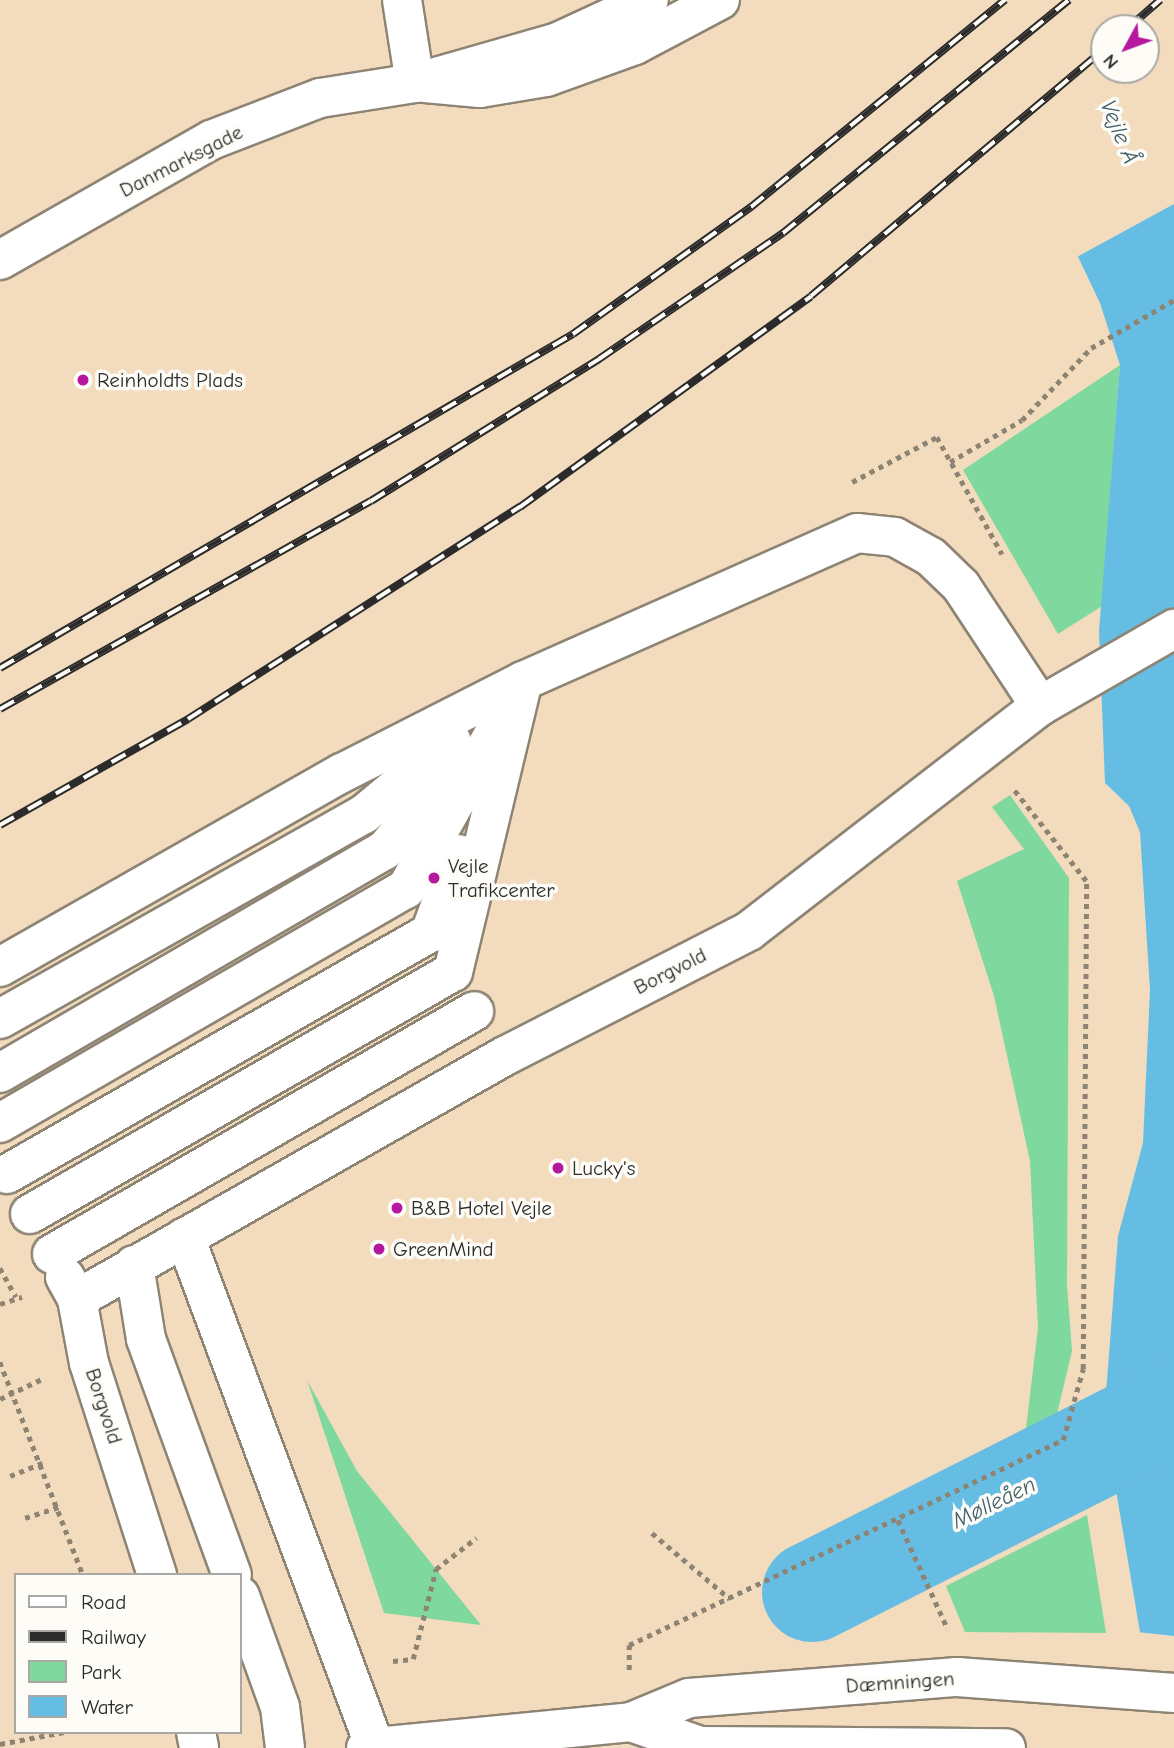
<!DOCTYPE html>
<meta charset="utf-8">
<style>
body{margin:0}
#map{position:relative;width:1174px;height:1748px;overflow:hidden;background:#f2dcbd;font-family:"Comic Neue",sans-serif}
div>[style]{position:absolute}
.green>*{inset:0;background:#7fd89d}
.water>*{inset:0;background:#66bde3}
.pier>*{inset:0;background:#f2dcbd}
.river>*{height:100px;margin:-50px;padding:0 50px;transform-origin:50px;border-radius:50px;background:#66bde3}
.path>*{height:4.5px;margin-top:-2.25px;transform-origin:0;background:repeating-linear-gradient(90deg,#8e8474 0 5px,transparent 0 10px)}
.roads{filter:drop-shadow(2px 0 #8e8474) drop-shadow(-2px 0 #8e8474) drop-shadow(0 2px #8e8474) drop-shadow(0 -2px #8e8474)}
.minor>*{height:38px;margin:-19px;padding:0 19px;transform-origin:19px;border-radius:19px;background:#fff}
.major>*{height:38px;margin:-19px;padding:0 19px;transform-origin:19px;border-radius:19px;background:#fff}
.rail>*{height:8px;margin-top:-4px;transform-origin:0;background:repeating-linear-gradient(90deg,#fdfcf7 0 16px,#2b2b2b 0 32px);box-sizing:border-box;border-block:2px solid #2b2b2b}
.dots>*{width:19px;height:19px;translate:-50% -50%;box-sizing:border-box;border:4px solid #fdfcf7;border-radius:50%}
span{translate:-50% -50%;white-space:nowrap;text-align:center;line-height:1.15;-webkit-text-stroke:7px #fdfcf7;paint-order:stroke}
.street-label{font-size:21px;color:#2b2b2b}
.poi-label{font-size:21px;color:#2b2b2b}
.left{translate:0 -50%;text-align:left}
.water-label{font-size:23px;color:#405e6b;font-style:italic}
.legend{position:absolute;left:14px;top:1573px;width:228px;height:161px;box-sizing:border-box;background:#fdfcf7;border:2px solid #a9a8a5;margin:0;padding:9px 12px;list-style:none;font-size:21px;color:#2b2b2b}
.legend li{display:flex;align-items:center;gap:14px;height:35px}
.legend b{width:35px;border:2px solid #a9a8a5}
.north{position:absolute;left:1090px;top:14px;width:70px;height:70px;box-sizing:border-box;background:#fdfcf7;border:2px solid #a9a8a5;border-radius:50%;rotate:229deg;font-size:19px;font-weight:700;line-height:28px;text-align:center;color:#2b2b2b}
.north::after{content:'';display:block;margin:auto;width:24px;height:32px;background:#b5179e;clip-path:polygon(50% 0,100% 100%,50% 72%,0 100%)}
</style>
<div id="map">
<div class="green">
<i style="clip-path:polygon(1120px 365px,1102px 606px,1058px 634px,963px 470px)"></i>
<i style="clip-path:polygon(1010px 795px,1069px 878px,1067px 1285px,1072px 1351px,1052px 1435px,1024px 1445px,1038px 1328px,1030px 1161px,994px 996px,957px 881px,1024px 849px,992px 807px)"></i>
<i style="clip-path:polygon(307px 1380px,357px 1471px,481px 1625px,384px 1613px)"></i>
<i style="clip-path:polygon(1087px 1515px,1106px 1633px,965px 1632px,946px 1586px)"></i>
</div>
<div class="water">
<i style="clip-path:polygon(evenodd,956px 0,1141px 0,1174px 78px,1174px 1741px,1140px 1632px,1104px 1420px,1118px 1236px,1143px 1143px,1150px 990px,1140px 832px,1129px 806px,1105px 783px,1099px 631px,1120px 365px,1100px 303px,956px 0,1104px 28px,1146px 28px,1146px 70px,1104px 70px,1104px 28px)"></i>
</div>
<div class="pier">
<i style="clip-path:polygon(evenodd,953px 0,1145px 0,1174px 69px,1174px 204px,1075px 258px,953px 0,1104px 28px,1146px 28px,1146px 70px,1104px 70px,1104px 28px)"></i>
<i style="clip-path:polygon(1137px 1632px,1174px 1636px,1174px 1745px,1171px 1742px)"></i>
</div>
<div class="river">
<i style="left:812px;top:1592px;width:406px;rotate:-26.8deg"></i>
</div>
<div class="path">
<i style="left:950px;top:462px;width:83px;rotate:-30.3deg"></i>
<i style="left:1022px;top:420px;width:100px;rotate:-46.2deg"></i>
<i style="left:1091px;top:348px;width:96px;rotate:-30deg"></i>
<i style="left:852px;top:482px;width:96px;rotate:-27.9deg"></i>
<i style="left:937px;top:437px;width:134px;rotate:60.9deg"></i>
<i style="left:0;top:1268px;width:33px;rotate:61deg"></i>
<i style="left:0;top:1304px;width:23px;rotate:-18deg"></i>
<i style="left:0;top:1362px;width:229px;rotate:68.7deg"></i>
<i style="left:0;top:1399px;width:49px;rotate:-25.5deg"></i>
<i style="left:10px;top:1476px;width:35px;rotate:-22deg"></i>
<i style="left:25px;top:1518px;width:35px;rotate:-18deg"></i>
<i style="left:898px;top:1520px;width:120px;rotate:65.4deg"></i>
<i style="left:652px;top:1533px;width:102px;rotate:40.2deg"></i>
<i style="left:393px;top:1661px;width:20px;rotate:-6deg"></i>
<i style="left:413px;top:1659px;width:93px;rotate:-75.7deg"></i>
<i style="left:436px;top:1569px;width:51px;rotate:-37.8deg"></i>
<i style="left:629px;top:1670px;width:25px;rotate:-90deg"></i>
<i style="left:629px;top:1645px;width:480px;rotate:-25.3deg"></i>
<i style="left:1063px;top:1440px;width:74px;rotate:-74.3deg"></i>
<i style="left:1083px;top:1369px;width:488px;rotate:-89.6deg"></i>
<i style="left:1086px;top:881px;width:117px;rotate:-128.4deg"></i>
<i style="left:0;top:1744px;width:65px;rotate:-10.6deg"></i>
</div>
<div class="roads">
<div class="minor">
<i style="left:402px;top:0;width:84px;rotate:81.1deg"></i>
<i style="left:0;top:967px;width:393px;rotate:-29.6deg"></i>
<i style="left:342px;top:773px;width:203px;rotate:-26.9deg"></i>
<i style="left:523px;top:681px;width:365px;rotate:-23.9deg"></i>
<i style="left:857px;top:533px;width:38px;rotate:6deg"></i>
<i style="left:895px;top:537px;width:41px;rotate:29.1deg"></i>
<i style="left:931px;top:557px;width:42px;rotate:44deg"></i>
<i style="left:961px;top:586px;width:144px;rotate:56.6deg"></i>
<i style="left:0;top:1019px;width:418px;rotate:-29.4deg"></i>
<i style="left:364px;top:814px;width:114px;rotate:-39.7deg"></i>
<i style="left:0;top:1073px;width:445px;rotate:-30.1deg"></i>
<i style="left:385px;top:850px;width:115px;rotate:-50.6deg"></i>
<i style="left:0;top:1123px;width:469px;rotate:-30deg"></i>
<i style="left:406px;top:889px;width:191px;rotate:-60.5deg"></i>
<i style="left:7px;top:1174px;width:487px;rotate:-29.7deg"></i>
<i style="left:430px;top:933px;width:84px;rotate:-69.8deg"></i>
<i style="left:30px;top:1214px;width:487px;rotate:-29.8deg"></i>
<i style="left:453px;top:972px;width:299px;rotate:-76.5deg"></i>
<i style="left:185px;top:1237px;width:544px;rotate:69.57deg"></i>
<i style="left:52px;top:1254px;width:487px;rotate:-29.9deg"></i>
<i style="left:134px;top:1265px;width:75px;rotate:80.8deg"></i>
<i style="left:146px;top:1339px;width:251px;rotate:70deg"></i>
<i style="left:65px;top:1277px;width:25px;rotate:61deg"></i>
<i style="left:77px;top:1299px;width:65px;rotate:79.4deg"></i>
<i style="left:89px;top:1363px;width:223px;rotate:72.2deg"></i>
<i style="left:77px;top:1299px;width:492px;rotate:-29.6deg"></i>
<i style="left:505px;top:1056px;width:274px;rotate:-27.1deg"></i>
<i style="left:749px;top:931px;width:368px;rotate:-37.7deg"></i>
<i style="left:1040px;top:706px;width:155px;rotate:-29.9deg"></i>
<i style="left:240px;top:1596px;width:118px;rotate:70.2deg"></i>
<i style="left:280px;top:1707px;width:41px;rotate:83deg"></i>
<i style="left:631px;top:1722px;width:73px;rotate:19.2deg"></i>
<i style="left:700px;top:1746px;width:306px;rotate:0.4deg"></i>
<i style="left:196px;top:1732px;width:16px;rotate:79deg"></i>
<i style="left:366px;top:1748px;width:266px;rotate:-5.6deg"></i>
<i style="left:631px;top:1722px;width:63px;rotate:-22.5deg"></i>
<i style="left:689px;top:1698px;width:269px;rotate:-4.5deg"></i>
<i style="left:957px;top:1677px;width:218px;rotate:4.2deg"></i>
</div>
<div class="major">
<i style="left:425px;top:83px;width:55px;rotate:5.2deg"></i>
<i style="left:480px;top:88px;width:67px;rotate:-9.5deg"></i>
<i style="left:546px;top:77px;width:95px;rotate:-19.8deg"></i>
<i style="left:635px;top:45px;width:96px;rotate:-27.9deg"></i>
<i style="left:0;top:260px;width:243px;rotate:-29.6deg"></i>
<i style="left:211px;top:140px;width:117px;rotate:-21.1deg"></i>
<i style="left:320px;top:98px;width:96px;rotate:-9deg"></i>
<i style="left:415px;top:83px;width:149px;rotate:-16deg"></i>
<i style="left:558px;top:42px;width:100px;rotate:-24.8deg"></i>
</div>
</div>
<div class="rail">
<i style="left:1128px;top:28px;width:43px;rotate:-41.2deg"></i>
<i style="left:0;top:668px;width:663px;rotate:-30.24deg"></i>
<i style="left:573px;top:334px;width:219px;rotate:-35.5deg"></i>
<i style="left:751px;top:207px;width:328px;rotate:-39.2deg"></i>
<i style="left:0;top:709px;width:425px;rotate:-29.3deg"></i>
<i style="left:371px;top:501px;width:269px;rotate:-31.9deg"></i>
<i style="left:599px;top:359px;width:223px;rotate:-34.4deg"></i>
<i style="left:783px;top:233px;width:369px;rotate:-39.2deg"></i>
<i style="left:0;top:825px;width:216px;rotate:-29.4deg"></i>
<i style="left:188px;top:719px;width:394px;rotate:-32.6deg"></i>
<i style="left:520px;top:507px;width:359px;rotate:-35.9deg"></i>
<i style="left:811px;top:296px;width:383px;rotate:-40.1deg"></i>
</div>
<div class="dots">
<i style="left:83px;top:380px;background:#b5179e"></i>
<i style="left:434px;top:878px;background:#b5179e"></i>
<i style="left:558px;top:1168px;background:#b5179e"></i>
<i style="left:397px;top:1208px;background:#b5179e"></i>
<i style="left:379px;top:1249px;background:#b5179e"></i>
</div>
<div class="street-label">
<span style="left:181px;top:161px;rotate:-27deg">Danmarksgade</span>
<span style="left:670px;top:971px;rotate:-27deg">Borgvold</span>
<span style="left:104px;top:1406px;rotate:72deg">Borgvold</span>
<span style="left:900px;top:1682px;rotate:-4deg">Dæmningen</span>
</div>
<div class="poi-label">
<span class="left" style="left:97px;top:380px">Reinholdts Plads</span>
<span class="left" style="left:448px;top:878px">Vejle<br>Trafikcenter</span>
<span class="left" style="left:572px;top:1168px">Lucky's</span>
<span class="left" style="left:411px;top:1208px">B&amp;B Hotel Vejle</span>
<span class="left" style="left:393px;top:1249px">GreenMind</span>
</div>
<div class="water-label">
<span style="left:1119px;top:132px;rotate:68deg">Vejle Å</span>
<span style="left:994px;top:1503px;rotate:-26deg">Mølleåen</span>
</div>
<ul class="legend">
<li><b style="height:9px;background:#fff"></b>Road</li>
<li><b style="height:9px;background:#2b2b2b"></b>Railway</li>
<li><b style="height:19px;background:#7fd89d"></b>Park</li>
<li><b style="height:19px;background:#66bde3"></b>Water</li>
</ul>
<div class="north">N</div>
</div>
